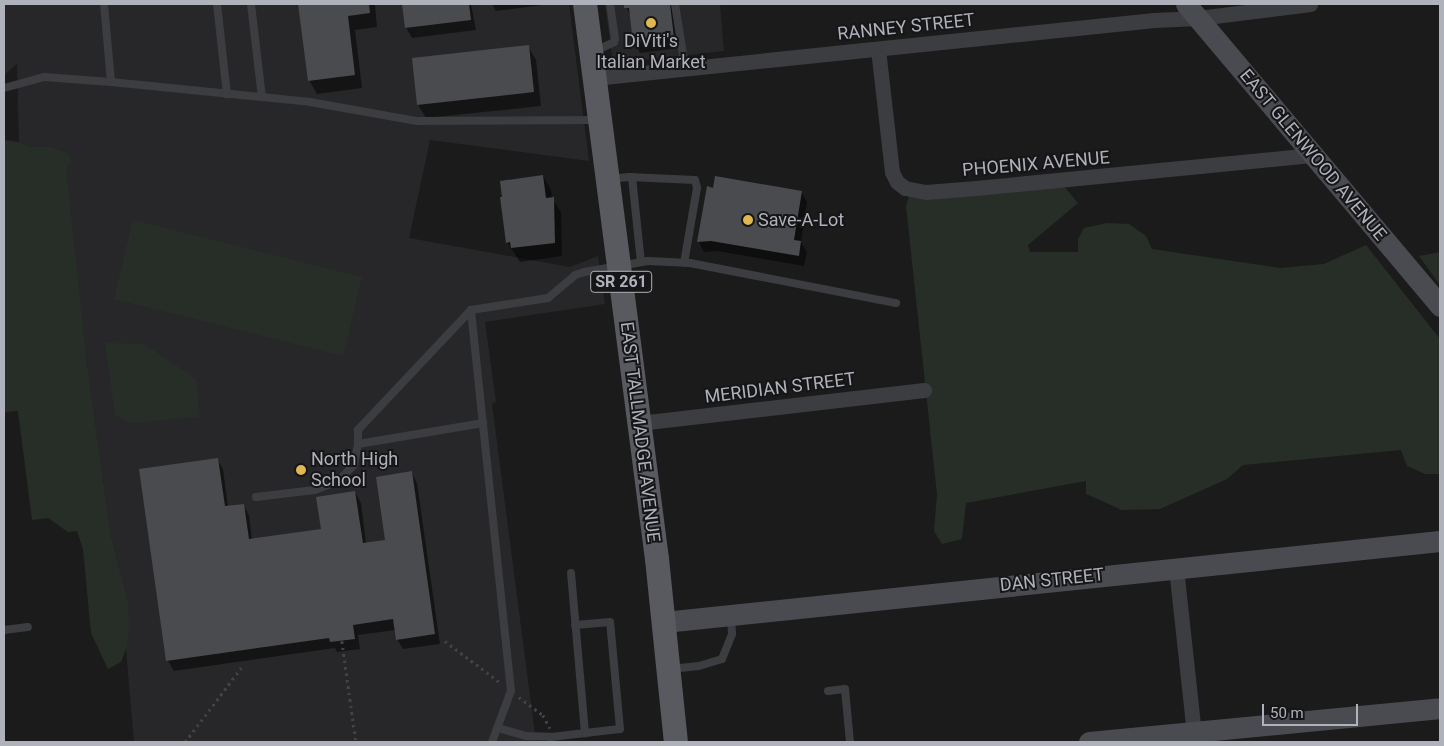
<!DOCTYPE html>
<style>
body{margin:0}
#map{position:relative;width:1444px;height:746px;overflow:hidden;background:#1b1b1c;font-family:Roboto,sans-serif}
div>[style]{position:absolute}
.built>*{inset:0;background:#272729}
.green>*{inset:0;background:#272e28}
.shadow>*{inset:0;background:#0007}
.building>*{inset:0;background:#4a4b4e}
.path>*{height:2.5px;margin-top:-1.25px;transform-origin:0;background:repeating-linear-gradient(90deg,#424348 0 2.5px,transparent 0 6.5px)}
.lane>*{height:8px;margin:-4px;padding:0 4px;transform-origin:4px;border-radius:4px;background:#3c3d41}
.street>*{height:15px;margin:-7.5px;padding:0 7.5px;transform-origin:7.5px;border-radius:7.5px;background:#3c3d41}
.secondary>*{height:21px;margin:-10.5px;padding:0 10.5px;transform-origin:10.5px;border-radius:10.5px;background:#4a4b51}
.primary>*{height:24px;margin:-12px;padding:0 12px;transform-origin:12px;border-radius:12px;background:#585a60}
.dots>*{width:14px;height:14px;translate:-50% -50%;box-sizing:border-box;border:2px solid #161618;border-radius:50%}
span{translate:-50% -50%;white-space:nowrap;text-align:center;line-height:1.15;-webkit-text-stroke:4px #161618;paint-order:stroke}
.shield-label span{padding:1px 4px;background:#161618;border:1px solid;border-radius:4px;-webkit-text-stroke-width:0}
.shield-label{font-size:16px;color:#afb2ba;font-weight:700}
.street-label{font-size:18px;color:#afb2ba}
.poi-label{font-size:18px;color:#afb2ba}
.left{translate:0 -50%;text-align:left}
.frame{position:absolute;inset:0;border:5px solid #afb2ba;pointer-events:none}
.scale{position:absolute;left:1262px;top:704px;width:96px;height:22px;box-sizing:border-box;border:2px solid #afb2ba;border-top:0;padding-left:6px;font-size:15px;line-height:18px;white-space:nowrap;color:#afb2ba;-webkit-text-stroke:4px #161618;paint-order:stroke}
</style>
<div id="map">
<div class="built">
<i style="clip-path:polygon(4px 4px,569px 4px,589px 161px,430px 140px,409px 238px,570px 267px,598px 256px,605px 304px,485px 322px,496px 402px,492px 404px,536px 742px,134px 742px,119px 569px,111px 536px,82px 328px,49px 147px,30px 147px,19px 142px,17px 64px,4px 75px)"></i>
<i style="clip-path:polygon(605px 4px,720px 4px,724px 51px,613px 63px)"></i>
</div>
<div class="green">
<i style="clip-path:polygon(4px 140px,19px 142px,30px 147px,49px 147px,68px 153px,72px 162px,66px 168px,86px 356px,111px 536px,128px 604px,129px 627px,127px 646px,121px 662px,108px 669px,91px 633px,83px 549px,77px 531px,68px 532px,48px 518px,32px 520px,18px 411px,4px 412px)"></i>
<i style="clip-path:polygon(1063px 185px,1078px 203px,1028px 245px,1030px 252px,1078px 252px,1078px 239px,1084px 228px,1107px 223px,1129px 224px,1146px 236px,1152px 249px,1280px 268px,1324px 264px,1366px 245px,1440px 339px,1440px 474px,1425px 474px,1407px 466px,1401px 450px,1243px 465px,1227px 479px,1160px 509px,1122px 510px,1086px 494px,1086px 481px,966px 503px,962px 539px,942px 544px,934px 531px,937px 494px,906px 206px,910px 193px)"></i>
<i style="clip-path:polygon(133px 220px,362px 277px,343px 356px,114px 299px)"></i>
<i style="clip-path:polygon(1440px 252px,1440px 285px,1419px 256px)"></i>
<i style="clip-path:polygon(105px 343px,144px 344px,196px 379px,200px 417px,130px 423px,115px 415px)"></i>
</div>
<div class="shadow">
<i style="clip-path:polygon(299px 4px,375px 4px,377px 27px,355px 30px,362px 88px,317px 94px,309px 80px)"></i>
<i style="clip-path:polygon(403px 4px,471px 4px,476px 30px,412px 38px,406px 28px)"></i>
<i style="clip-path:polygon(492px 4px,550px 4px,496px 11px)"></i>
<i style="clip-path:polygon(625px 4px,671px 4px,674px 9px,679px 48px,640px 53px,634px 43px,631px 17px)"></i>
<i style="clip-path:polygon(528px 46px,536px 60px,541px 106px,426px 118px,418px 105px)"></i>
<i style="clip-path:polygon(543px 176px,551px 190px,552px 198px,561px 212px,562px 256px,520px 262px,507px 242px)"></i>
<i style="clip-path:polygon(708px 188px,801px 192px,807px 202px,801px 242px,807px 252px,804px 266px,717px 251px,704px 252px,699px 242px)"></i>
<i style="clip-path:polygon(217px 459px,223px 469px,228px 507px,243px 505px,249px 515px,252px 540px,322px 530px,355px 492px,361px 503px,366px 543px,386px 541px,412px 473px,417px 483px,440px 644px,403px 649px,397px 639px,396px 630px,358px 635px,360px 649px,337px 652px,335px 648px,174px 671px,168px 661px)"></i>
</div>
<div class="building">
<i style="clip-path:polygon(298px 4px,369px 4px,370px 13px,348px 16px,355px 75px,308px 81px)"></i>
<i style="clip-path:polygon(402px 4px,469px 4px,471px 20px,405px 28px)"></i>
<i style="clip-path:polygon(624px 4px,670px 4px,674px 38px,633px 43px,629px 8px,624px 8px)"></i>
<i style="clip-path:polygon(529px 45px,534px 92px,417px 105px,412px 58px)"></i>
<i style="clip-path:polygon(543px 175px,546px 198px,554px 197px,555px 243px,511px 248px,510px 242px,506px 243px,500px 197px,502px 197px,500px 181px)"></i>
<i style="clip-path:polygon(715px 176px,802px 191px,794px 240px,801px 241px,799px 256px,711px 241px,697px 242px,707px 186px,713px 188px)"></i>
<i style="clip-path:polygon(218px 458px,225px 506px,244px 504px,249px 539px,321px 529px,316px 497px,355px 491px,363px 543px,385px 540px,376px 477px,412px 471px,435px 634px,396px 640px,393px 619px,353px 625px,355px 639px,330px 642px,329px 638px,166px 661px,139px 469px)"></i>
</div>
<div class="path">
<i style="left:342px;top:641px;width:102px;rotate:82.1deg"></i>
<i style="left:445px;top:641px;width:70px;rotate:36.9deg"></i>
<i style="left:519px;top:697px;width:30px;rotate:37deg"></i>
<i style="left:543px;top:715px;width:15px;rotate:62deg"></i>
<i style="left:185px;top:742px;width:93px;rotate:-52.9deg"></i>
</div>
<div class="lane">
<i style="left:104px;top:4px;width:78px;rotate:84.9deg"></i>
<i style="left:111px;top:82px;width:200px;rotate:5.7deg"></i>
<i style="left:310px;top:102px;width:109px;rotate:10.1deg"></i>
<i style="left:417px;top:121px;width:181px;rotate:-0.3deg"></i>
<i style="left:217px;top:4px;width:91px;rotate:83.7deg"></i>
<i style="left:251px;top:4px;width:94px;rotate:83.3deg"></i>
<i style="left:675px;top:4px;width:64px;rotate:81deg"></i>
<i style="left:595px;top:51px;width:21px;rotate:-25deg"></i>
<i style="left:614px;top:42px;width:3px;rotate:-72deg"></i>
<i style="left:615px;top:39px;width:35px;rotate:-98deg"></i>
<i style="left:4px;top:88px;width:41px;rotate:-15.4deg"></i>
<i style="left:44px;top:77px;width:67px;rotate:4.3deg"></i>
<i style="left:632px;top:177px;width:85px;rotate:84deg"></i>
<i style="left:610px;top:179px;width:19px;rotate:-6deg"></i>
<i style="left:629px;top:177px;width:66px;rotate:2.6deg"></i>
<i style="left:695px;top:180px;width:8px;rotate:76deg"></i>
<i style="left:697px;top:188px;width:76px;rotate:99.8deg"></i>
<i style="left:471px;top:310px;width:165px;rotate:133.3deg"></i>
<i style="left:358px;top:430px;width:14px;rotate:90deg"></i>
<i style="left:358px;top:444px;width:127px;rotate:-9.5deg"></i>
<i style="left:256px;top:497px;width:59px;rotate:-6.8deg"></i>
<i style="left:315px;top:490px;width:25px;rotate:-21deg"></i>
<i style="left:338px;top:481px;width:23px;rotate:-45deg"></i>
<i style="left:354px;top:465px;width:21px;rotate:-79deg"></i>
<i style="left:571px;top:573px;width:161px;rotate:85deg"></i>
<i style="left:4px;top:630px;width:24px;rotate:-7deg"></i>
<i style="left:670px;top:669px;width:29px;rotate:-6deg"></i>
<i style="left:699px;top:666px;width:24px;rotate:-17deg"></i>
<i style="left:722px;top:659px;width:27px;rotate:-68deg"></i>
<i style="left:732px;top:634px;width:19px;rotate:-93deg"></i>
<i style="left:828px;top:691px;width:17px;rotate:-7deg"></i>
<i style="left:845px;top:689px;width:53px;rotate:84.6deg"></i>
<i style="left:498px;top:728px;width:29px;rotate:16deg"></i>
<i style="left:526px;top:736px;width:25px;rotate:2deg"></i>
<i style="left:551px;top:737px;width:69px;rotate:-6.6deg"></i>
<i style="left:620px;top:729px;width:107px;rotate:-95.3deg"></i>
<i style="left:610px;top:622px;width:35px;rotate:175deg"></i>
<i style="left:492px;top:742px;width:54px;rotate:-69.6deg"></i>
<i style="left:511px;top:691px;width:383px;rotate:-96deg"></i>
<i style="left:471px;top:310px;width:78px;rotate:-8.9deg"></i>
<i style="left:548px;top:298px;width:35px;rotate:-40deg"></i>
<i style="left:575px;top:275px;width:9px;rotate:-18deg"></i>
<i style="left:584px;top:272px;width:65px;rotate:-9.8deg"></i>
<i style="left:648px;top:261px;width:42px;rotate:2.7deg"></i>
<i style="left:690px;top:263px;width:210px;rotate:11deg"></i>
</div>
<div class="street">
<i style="left:878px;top:49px;width:124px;rotate:83.5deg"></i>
<i style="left:892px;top:172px;width:11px;rotate:63deg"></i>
<i style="left:897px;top:182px;width:10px;rotate:37deg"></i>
<i style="left:905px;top:188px;width:21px;rotate:11deg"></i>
<i style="left:926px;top:192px;width:50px;rotate:-4.6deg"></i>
<i style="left:976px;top:188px;width:340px;rotate:-5.6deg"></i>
<i style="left:594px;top:78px;width:563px;rotate:-5.91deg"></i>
<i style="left:1154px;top:20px;width:44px;rotate:-2.6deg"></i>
<i style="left:1198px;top:18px;width:113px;rotate:-7.1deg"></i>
<i style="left:639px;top:423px;width:287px;rotate:-6.6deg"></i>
<i style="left:1176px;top:568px;width:166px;rotate:83.8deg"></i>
</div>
<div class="secondary">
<i style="left:1186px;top:4px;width:395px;rotate:49.9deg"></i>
<i style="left:664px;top:622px;width:780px;rotate:-5.96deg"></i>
<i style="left:1089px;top:742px;width:353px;rotate:-5.5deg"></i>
</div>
<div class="primary">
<i style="left:585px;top:4px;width:560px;rotate:82.61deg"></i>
<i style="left:657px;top:559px;width:184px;rotate:84.1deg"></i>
</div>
<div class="dots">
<i style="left:651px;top:23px;background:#e0b750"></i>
<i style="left:748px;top:220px;background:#e0b750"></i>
<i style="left:301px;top:470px;background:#e0b750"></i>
</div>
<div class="shield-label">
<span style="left:621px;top:282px">SR 261</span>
</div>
<div class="street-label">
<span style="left:906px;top:27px;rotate:-6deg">RANNEY STREET</span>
<span style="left:1313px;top:155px;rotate:50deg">EAST GLENWOOD AVENUE</span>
<span style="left:1036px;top:164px;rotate:-5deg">PHOENIX AVENUE</span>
<span style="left:780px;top:388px;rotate:-7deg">MERIDIAN STREET</span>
<span style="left:640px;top:432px;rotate:83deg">EAST TALLMADGE AVENUE</span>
<span style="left:1052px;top:580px;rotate:-6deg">DAN STREET</span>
</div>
<div class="poi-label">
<span style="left:651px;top:52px">DiViti's<br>Italian Market</span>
<span class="left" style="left:758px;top:220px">Save-A-Lot</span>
<span class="left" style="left:311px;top:470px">North High<br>School</span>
</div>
<div class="frame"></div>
<div class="scale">50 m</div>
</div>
